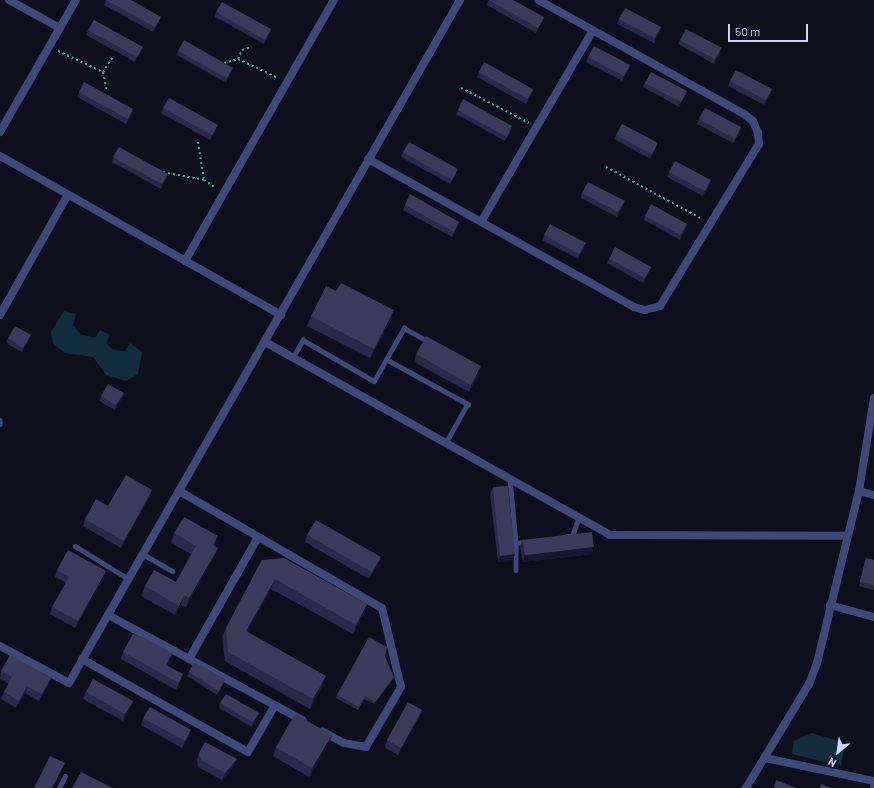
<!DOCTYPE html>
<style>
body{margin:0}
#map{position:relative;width:874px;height:788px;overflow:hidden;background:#0e0f1d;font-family:Barlow,sans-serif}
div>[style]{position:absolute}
.water>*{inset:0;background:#122d3e}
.path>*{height:2px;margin-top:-1px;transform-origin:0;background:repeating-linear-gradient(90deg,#3aa386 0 2px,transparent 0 5px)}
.lane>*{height:4.5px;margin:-2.25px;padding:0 2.25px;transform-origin:2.25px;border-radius:2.25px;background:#3e4977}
.street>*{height:8px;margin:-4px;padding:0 4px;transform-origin:4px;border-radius:4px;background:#3e4977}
.wall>*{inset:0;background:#292a49}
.shaded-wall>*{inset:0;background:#161730}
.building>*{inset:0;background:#3b3c5c}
span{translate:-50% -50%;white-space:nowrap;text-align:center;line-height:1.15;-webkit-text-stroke:3.5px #0e0f1d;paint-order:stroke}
.north{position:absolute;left:818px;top:732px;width:40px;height:40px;-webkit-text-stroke:3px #0e0f1d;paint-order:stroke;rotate:209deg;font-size:11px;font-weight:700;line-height:16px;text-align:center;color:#d0d4fa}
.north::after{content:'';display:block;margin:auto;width:14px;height:18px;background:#d0d4fa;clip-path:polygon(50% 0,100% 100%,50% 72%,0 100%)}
.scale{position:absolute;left:728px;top:24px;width:80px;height:18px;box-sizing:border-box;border:2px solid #d0d4fa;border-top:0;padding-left:5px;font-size:12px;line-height:14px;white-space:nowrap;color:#d0d4fa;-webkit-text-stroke:3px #0e0f1d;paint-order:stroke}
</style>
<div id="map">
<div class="water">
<i style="clip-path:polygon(64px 311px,76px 314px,73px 325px,80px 334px,95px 338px,100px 330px,110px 335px,106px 343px,113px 350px,125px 351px,130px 343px,142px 352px,138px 374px,126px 381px,106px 375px,93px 357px,65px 353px,53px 343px,51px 332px)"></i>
<i style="clip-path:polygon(812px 733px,845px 743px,841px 766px,792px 754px,794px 741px)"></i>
</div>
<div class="path">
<i style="left:58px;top:51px;width:50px;rotate:25deg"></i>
<i style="left:103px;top:72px;width:19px;rotate:78deg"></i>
<i style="left:238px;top:59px;width:44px;rotate:25.4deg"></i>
<i style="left:224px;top:63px;width:15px;rotate:-16deg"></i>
<i style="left:238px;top:59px;width:10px;rotate:-66deg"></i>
<i style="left:242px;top:50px;width:9px;rotate:-18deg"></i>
<i style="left:103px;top:72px;width:17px;rotate:-57deg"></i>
<i style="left:461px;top:88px;width:76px;rotate:27.2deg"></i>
<i style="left:198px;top:142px;width:38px;rotate:81deg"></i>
<i style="left:606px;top:167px;width:109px;rotate:28.4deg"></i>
<i style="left:163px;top:172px;width:42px;rotate:11deg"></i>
<i style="left:204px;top:180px;width:14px;rotate:34deg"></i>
</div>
<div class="lane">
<i style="left:293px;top:357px;width:20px;rotate:-60deg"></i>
<i style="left:303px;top:340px;width:82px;rotate:30deg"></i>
<i style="left:374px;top:381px;width:61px;rotate:-60.5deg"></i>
<i style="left:404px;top:328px;width:21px;rotate:29deg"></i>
<i style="left:386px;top:359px;width:94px;rotate:28.8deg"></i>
<i style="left:468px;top:404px;width:45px;rotate:119.4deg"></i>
<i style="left:0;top:420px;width:4px;rotate:90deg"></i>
<i style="left:510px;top:478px;width:65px;rotate:84.7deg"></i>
<i style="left:516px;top:543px;width:10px;rotate:-6deg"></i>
<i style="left:567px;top:536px;width:5px"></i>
<i style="left:572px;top:536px;width:20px;rotate:-70deg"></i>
<i style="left:516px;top:543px;width:27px;rotate:90deg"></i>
<i style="left:75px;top:546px;width:63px;rotate:31.4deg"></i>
<i style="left:143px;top:554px;width:34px;rotate:30deg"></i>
<i style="left:59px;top:788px;width:13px;rotate:-63deg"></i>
</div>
<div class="street">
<i style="left:9px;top:0;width:58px;rotate:28.8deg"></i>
<i style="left:0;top:132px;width:152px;rotate:-60.1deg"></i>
<i style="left:0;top:156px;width:323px;rotate:29.5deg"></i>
<i style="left:368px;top:159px;width:304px;rotate:29.1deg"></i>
<i style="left:634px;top:307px;width:11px;rotate:15deg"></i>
<i style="left:645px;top:310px;width:16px;rotate:-15deg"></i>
<i style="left:660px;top:306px;width:190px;rotate:-58.6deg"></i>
<i style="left:759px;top:144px;width:11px;rotate:-95deg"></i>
<i style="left:758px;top:133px;width:13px;rotate:-113deg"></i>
<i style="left:753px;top:121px;width:11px;rotate:-142deg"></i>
<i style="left:744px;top:114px;width:235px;rotate:-151deg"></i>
<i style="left:481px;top:222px;width:222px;rotate:-59.7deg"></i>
<i style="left:185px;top:261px;width:301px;rotate:-60.3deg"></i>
<i style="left:0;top:315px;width:137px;rotate:-60.6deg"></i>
<i style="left:265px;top:342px;width:395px;rotate:29.2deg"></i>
<i style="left:610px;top:535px;width:237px;rotate:0.2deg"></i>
<i style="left:874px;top:398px;width:94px;rotate:99.2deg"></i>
<i style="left:859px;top:491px;width:16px;rotate:15deg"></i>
<i style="left:179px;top:491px;width:234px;rotate:30deg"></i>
<i style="left:382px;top:608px;width:81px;rotate:76.5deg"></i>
<i style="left:401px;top:687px;width:69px;rotate:120.3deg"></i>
<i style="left:366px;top:747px;width:22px;rotate:-170deg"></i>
<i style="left:344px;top:743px;width:24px;rotate:-152deg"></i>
<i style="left:830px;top:605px;width:46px;rotate:15.3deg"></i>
<i style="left:108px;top:615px;width:221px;rotate:28.4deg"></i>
<i style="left:0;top:646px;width:78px;rotate:28.2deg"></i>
<i style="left:69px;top:683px;width:787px;rotate:-60.21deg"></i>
<i style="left:82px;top:659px;width:190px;rotate:29.3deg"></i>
<i style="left:248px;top:752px;width:54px;rotate:-60.1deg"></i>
<i style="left:189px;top:659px;width:140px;rotate:-60.5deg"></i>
<i style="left:765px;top:758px;width:111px;rotate:11.9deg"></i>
<i style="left:746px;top:788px;width:122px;rotate:-58.8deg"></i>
<i style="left:809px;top:684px;width:22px;rotate:-69deg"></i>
<i style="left:817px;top:663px;width:177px;rotate:-76.3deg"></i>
<i style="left:874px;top:788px;width:1px;rotate:-90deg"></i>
</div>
<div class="wall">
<i style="clip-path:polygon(106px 0,159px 21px,153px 32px,104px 5px)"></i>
<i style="clip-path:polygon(489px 0,544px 17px,542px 22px,536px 33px,487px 5px)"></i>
<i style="clip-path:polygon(216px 12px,271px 29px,269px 34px,264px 44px,215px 17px)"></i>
<i style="clip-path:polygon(619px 19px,661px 27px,660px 32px,654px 43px,617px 24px)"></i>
<i style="clip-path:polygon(88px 30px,141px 52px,135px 62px,86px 35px)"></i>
<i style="clip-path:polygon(680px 40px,720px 53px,714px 64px,678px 44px)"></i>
<i style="clip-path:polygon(178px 51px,231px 72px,226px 83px,177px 55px)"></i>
<i style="clip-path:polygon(588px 57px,630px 65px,628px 70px,622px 81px,586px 62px)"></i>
<i style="clip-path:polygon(479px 72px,533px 89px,532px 94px,526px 104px,477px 77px)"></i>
<i style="clip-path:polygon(730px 81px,772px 89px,770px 94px,764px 105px,728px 86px)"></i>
<i style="clip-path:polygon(645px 83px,687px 91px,685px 96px,679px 107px,643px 87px)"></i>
<i style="clip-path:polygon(79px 92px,132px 114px,126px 124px,77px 97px)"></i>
<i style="clip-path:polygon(163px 108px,216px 130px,210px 140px,161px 113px)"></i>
<i style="clip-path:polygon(458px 110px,512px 126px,511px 131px,505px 141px,456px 114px)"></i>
<i style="clip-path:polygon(699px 119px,741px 127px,739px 132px,733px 143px,697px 124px)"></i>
<i style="clip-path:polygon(616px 135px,656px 148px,650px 159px,614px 139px)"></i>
<i style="clip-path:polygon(403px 152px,456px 174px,450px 184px,401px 157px)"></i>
<i style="clip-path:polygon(113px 157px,168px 174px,166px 179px,161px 189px,112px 162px)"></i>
<i style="clip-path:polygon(669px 172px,709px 185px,703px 196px,667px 177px)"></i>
<i style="clip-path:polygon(582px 193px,623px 206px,617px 217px,581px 198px)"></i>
<i style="clip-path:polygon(405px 205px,459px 222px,458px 226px,452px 237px,403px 210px)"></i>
<i style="clip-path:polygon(645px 216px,687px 224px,686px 228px,680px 240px,644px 220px)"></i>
<i style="clip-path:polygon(544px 235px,584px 248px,578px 259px,542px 240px)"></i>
<i style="clip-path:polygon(609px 259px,651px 267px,649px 272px,643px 283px,607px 263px)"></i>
<i style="clip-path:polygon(336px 291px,391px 320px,370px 358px,307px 326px,311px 316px)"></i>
<i style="clip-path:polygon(8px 338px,29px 340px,22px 352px,6px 343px)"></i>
<i style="clip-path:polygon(416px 354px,479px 373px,469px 392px,414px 362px)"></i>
<i style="clip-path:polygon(124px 393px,122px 398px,115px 410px,99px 401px,101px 396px)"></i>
<i style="clip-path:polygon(493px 487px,515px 554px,512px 561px,498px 562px,490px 494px)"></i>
<i style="clip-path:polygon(152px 490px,149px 497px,121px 548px,83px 526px,85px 519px,108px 506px)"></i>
<i style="clip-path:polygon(174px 533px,214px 546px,218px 548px,214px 557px,186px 607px,181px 605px,175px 615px,141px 596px,145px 586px,176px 582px,191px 554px,171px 543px)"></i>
<i style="clip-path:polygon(307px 535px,378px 564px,369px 579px,305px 542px)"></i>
<i style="clip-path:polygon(522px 540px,592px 554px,523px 562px,520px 547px)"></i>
<i style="clip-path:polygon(866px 558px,874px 560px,874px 590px,859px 586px)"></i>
<i style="clip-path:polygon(262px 560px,367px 604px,364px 614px,353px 634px,271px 589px,247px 632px,323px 685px,310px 709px,225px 661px,222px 637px,226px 628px)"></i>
<i style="clip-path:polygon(57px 570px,104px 578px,75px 628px,50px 614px,52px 607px,66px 583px,55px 577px)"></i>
<i style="clip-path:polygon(123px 652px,170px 660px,167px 666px,183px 674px,176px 690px,121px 659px)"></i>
<i style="clip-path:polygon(385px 657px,393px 679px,375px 704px,364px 699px,358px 710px,336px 698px,337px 695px)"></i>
<i style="clip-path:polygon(1px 671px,51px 678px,48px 685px,39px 701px,25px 693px,16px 708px,1px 699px,4px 692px,9px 684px,0 679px)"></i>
<i style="clip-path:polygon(189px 672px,225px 679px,223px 684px,217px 695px,187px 676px)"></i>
<i style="clip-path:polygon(86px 692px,133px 701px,130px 708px,123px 721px,83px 699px)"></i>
<i style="clip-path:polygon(220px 703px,259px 713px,257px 718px,252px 727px,219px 708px)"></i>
<i style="clip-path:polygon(422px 710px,419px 717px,398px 755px,385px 748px,387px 740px)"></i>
<i style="clip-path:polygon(143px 718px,191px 730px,188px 737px,182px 748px,141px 725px)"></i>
<i style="clip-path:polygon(332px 735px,328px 745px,309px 777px,273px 756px,276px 747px)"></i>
<i style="clip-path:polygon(199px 753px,234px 766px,222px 780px,198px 767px,197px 760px)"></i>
</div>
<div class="shaded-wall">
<i style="clip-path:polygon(161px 17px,159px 21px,153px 32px,155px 27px)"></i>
<i style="clip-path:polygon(544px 17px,542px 22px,536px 33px,538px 28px)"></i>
<i style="clip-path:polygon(661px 27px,660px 32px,654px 43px,655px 38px)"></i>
<i style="clip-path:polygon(271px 29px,269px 34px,264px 44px,265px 40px)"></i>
<i style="clip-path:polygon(143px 47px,141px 52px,135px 62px,137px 57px)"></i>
<i style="clip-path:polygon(722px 48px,720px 53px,714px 64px,715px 59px)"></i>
<i style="clip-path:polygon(630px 65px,628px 70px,622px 81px,624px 76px)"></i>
<i style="clip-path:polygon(233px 68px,231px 72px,226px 83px,227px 78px)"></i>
<i style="clip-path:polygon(533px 89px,532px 94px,526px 104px,528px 99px)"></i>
<i style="clip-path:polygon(772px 89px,770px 94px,764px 105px,766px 100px)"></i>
<i style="clip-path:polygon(687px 91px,685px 96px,679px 107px,681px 102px)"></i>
<i style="clip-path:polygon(133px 109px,132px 114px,126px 124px,128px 119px)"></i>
<i style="clip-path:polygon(218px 125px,216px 130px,210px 140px,212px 135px)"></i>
<i style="clip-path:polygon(512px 126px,511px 131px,505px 141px,507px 137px)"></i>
<i style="clip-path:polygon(658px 143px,656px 148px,650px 159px,652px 154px)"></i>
<i style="clip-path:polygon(458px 169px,456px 174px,450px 184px,452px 180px)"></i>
<i style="clip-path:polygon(168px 174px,166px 179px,161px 189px,162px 184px)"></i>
<i style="clip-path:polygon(711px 180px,709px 185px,703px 196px,705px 191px)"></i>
<i style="clip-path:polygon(625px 201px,623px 206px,617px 217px,618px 212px)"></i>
<i style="clip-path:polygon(459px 222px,458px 226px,452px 237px,454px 232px)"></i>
<i style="clip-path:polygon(687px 224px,686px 228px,680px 240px,681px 235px)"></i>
<i style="clip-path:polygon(586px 243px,584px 248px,578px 259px,579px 254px)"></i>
<i style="clip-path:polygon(651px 267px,649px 272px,643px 283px,645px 278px)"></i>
<i style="clip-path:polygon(394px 310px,391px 320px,370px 358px,374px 349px)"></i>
<i style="clip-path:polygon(31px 335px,29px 340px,22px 352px,23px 348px)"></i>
<i style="clip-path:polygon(481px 366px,479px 373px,469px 392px,471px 385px)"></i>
<i style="clip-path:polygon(124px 393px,122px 398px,115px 410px,116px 405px)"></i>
<i style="clip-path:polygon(152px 490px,149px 497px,121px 548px,124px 541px)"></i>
<i style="clip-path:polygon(218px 536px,215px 546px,210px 555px,213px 545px)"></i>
<i style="clip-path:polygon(594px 547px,592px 554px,523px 562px,525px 555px)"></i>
<i style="clip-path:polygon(218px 548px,214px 557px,186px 607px,189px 598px)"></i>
<i style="clip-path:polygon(515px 554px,512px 561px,498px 562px,500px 556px)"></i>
<i style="clip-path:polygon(381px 557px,378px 564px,369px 579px,372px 572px)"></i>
<i style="clip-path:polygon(106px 571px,104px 578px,75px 628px,78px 621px)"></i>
<i style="clip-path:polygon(275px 579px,271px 589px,243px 641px,246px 631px)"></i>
<i style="clip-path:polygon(184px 595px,181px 605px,175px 615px,179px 606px)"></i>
<i style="clip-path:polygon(367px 604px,364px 614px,353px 634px,356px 625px)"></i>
<i style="clip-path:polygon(172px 653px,170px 660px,163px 672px,166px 665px)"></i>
<i style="clip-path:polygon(326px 676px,323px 685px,310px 709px,313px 699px)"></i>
<i style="clip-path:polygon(394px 677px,393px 679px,375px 704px,375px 702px)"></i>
<i style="clip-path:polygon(51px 678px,48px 685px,39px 701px,42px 694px)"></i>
<i style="clip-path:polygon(27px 686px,25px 693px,16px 708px,19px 701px)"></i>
<i style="clip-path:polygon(133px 701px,130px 708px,123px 721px,125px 714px)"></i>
<i style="clip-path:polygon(422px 710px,419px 717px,398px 755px,401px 748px)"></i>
<i style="clip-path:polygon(259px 713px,257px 718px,252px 727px,253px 722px)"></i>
<i style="clip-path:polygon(191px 730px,188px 737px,182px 748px,185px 741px)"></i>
<i style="clip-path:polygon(332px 735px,328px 745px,309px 777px,312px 768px)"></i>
<i style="clip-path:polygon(237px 759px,234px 766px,222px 780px,225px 773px)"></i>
</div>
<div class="building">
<i style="clip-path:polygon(106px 0,131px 0,161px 17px,155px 27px)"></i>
<i style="clip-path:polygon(489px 0,513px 0,544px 17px,538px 28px)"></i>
<i style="clip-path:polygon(222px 2px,271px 29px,265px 40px,216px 12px)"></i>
<i style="clip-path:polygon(625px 8px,661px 27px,655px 38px,619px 19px)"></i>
<i style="clip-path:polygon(94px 20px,143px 47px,137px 57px,88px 30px)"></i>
<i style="clip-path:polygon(686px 29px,722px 48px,715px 59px,680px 40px)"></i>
<i style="clip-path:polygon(184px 40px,233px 68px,227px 78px,178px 51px)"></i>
<i style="clip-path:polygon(594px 46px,630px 65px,624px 76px,588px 57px)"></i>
<i style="clip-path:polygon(484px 62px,533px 89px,528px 99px,479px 72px)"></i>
<i style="clip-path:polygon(736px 70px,772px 89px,766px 100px,730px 81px)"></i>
<i style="clip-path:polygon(651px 72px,687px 91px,681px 102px,645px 83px)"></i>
<i style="clip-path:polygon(84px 82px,133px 109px,128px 119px,79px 92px)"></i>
<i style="clip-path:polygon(169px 98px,218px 125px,212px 135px,163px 108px)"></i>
<i style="clip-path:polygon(463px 99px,512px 126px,507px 137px,458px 110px)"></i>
<i style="clip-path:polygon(705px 108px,741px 127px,735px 139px,699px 119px)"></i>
<i style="clip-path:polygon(622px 124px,658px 143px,652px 154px,616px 135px)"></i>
<i style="clip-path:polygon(409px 142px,458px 169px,452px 180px,403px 152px)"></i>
<i style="clip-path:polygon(119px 147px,168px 174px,162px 184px,113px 157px)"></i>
<i style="clip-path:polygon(675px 161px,711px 180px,705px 191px,669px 172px)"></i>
<i style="clip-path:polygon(588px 182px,625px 201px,618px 212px,582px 193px)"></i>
<i style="clip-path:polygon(410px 194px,459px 222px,454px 232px,405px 205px)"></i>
<i style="clip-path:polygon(651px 204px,687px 224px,681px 235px,645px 216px)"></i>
<i style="clip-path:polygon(550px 224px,586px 243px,579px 254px,544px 235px)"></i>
<i style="clip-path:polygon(615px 247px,651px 267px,645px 278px,609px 259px)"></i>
<i style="clip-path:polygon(341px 283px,394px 310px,374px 349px,311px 316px,326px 286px,336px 291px)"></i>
<i style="clip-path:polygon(15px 326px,31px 335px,23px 348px,8px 338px)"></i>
<i style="clip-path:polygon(426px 336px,481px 366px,471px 385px,416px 354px)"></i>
<i style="clip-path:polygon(108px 384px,124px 393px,116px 405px,101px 396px)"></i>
<i style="clip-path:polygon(126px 475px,152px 490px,124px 541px,85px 519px,96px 499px,108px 506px)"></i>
<i style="clip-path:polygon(508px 486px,515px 554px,500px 556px,493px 487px)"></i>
<i style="clip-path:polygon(184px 517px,218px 536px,213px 545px,218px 548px,189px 598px,184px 595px,179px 606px,145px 586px,154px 570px,176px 582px,196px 546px,174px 533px)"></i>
<i style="clip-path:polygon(316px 520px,381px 557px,372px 572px,307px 535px)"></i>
<i style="clip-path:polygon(592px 532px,594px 547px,525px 555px,522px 540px)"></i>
<i style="clip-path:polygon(68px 550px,106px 571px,78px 621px,52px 607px,69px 577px,57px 570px)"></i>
<i style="clip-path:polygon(284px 558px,367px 604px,356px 625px,275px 579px,246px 631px,326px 676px,313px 699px,228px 652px,226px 628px,262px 560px)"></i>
<i style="clip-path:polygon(866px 558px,874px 560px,874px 585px,860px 581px)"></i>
<i style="clip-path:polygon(133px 634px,151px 641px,172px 653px,166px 665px,183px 674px,179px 683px,123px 652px)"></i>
<i style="clip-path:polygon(369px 637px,387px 647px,385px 657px,394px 677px,375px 702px,365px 696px,359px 707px,337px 695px)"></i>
<i style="clip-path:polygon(10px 655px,51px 678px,42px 694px,27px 686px,19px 701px,4px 692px,12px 677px,1px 671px)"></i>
<i style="clip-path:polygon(194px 662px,225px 679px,219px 691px,189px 672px)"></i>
<i style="clip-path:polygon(93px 679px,133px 701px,125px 714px,86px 692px)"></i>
<i style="clip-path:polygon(226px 694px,259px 713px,253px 722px,220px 703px)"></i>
<i style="clip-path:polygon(408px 702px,422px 710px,401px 748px,387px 740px)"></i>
<i style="clip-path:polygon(150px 707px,191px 730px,185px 741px,143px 718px)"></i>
<i style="clip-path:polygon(295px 714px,332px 735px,312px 768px,276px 747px)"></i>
<i style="clip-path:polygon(205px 742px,237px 759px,225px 773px,201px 760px,199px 753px)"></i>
<i style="clip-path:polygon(50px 756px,65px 763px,52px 788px,34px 788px)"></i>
<i style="clip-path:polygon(81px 772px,113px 788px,72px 788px)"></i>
<i style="clip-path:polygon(776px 780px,796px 788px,774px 788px)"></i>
<i style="clip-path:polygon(821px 784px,831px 788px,820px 788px)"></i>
</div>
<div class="north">N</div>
<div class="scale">50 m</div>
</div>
